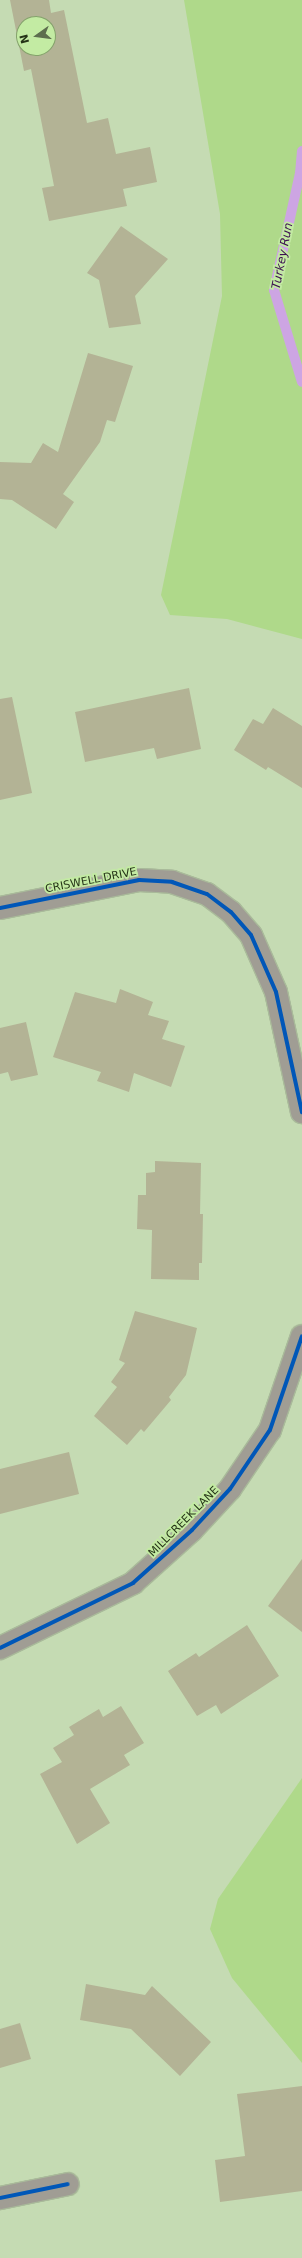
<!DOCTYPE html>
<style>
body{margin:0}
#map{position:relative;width:302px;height:2258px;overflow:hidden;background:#c5dbb3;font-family:"DejaVu Sans",sans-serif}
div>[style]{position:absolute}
.green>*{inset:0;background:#afd98a}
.stream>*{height:10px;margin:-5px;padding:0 5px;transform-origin:5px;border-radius:5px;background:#cda5e3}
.building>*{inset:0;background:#b3b395}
.roads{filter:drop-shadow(1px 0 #a9ba9a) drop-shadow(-1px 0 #a9ba9a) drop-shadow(0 1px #a9ba9a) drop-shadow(0 -1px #a9ba9a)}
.street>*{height:22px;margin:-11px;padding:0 11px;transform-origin:11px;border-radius:11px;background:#a09d94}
.cycleway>*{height:4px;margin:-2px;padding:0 2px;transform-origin:2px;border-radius:2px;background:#0057b8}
span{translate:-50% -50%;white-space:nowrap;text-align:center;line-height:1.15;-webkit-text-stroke:3.5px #c3eba3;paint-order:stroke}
.street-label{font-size:11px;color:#253417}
.water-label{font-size:12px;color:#3d1152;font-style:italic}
.north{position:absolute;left:16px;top:16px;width:40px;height:40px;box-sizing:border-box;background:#c3eba3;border:1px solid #84a26b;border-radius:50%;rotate:256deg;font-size:11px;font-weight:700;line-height:16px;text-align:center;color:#253417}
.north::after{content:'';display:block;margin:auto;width:14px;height:18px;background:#5d6e4e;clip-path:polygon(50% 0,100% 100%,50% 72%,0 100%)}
</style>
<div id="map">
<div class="green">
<i style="clip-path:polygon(184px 0,302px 0,302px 639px,227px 619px,170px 615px,161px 595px,222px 296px,220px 214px)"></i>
<i style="clip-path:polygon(302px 1778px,302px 2063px,232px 1978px,210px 1929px,218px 1899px)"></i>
</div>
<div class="stream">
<i style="left:302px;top:151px;width:22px;rotate:95deg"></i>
<i style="left:300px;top:173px;width:120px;rotate:102.5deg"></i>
<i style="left:274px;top:290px;width:96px;rotate:73.1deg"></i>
</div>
<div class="building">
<i style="clip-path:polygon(evenodd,10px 0,49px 0,51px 13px,64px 10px,87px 123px,108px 118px,116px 154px,150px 147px,157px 182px,123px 189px,127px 206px,49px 221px,42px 188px,54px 186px,31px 69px,24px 71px,10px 0,24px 24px,48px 24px,48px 48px,24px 48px,24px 24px)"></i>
<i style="clip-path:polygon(121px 226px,168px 259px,135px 296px,141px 324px,109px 328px,99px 280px,87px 273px)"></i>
<i style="clip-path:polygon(88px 353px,133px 366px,115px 422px,107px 420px,100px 442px,63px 494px,74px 502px,56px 529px,12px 500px,0 499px,0 462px,31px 463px,43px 443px,58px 452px)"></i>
<i style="clip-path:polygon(189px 688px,201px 749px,157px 759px,154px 748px,85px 762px,75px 712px)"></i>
<i style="clip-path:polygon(12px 697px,32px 793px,0 800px,0 699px)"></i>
<i style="clip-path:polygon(273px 708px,302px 726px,302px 788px,268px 767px,266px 770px,234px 750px,253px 719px,263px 724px)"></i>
<i style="clip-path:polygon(120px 989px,153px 1002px,148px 1015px,169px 1021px,162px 1039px,185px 1046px,171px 1087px,134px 1073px,129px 1092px,97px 1081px,101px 1072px,53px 1057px,75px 992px,116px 1003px)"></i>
<i style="clip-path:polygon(26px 1022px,38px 1075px,11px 1081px,8px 1072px,0 1074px,0 1028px)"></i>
<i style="clip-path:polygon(155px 1161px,201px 1163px,200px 1214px,203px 1214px,202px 1263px,199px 1263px,199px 1280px,151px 1279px,152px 1230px,137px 1229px,138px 1195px,146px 1195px,146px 1173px,155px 1172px)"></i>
<i style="clip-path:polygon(135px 1311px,197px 1328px,186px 1375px,169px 1397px,171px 1400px,144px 1432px,141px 1429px,127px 1445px,94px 1416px,117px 1387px,111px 1382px,125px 1363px,119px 1360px)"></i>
<i style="clip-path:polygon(69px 1452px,79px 1494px,0 1514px,0 1469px)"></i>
<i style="clip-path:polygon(302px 1559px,302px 1632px,268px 1606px)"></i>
<i style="clip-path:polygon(247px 1625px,279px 1676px,221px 1714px,216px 1705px,197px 1716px,168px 1671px,196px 1653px,199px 1657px)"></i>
<i style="clip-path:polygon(121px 1706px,144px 1743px,124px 1755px,130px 1765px,90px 1789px,110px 1823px,77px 1844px,40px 1774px,62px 1762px,53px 1748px,74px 1735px,69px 1727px,99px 1709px,103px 1717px)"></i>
<i style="clip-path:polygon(86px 1984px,145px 1995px,152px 1986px,211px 2042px,180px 2076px,131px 2029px,80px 2020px)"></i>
<i style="clip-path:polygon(20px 2023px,31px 2059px,0 2068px,0 2029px)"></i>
<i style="clip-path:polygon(302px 2086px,302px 2191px,220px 2202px,215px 2160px,245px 2156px,237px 2094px)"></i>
</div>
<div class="roads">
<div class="street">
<i style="left:0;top:908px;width:142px;rotate:-11.4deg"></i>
<i style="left:139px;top:880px;width:33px;rotate:3deg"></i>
<i style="left:172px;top:882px;width:37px;rotate:19deg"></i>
<i style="left:207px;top:894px;width:30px;rotate:37deg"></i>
<i style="left:231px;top:912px;width:30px;rotate:49deg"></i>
<i style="left:251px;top:935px;width:62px;rotate:66.3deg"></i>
<i style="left:276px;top:992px;width:123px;rotate:77.8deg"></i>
<i style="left:0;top:1648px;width:148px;rotate:-26deg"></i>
<i style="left:133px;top:1583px;width:79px;rotate:-41.9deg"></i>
<i style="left:192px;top:1530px;width:56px;rotate:-47.2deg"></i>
<i style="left:230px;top:1489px;width:71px;rotate:-55.9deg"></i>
<i style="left:270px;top:1430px;width:99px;rotate:-71.2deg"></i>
<i style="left:0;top:2198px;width:69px;rotate:-11.6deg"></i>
</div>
</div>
<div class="cycleway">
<i style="left:0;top:908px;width:142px;rotate:-11.4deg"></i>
<i style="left:139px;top:880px;width:33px;rotate:3deg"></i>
<i style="left:172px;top:882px;width:37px;rotate:19deg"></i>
<i style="left:207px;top:894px;width:30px;rotate:37deg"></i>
<i style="left:231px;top:912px;width:30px;rotate:49deg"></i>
<i style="left:251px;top:935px;width:62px;rotate:66.3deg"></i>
<i style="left:276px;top:992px;width:123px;rotate:77.8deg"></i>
<i style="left:0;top:1648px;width:148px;rotate:-26deg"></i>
<i style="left:133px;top:1583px;width:79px;rotate:-41.9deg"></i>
<i style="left:192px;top:1530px;width:56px;rotate:-47.2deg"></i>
<i style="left:230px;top:1489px;width:71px;rotate:-55.9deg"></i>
<i style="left:270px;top:1430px;width:99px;rotate:-71.2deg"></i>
<i style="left:0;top:2198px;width:69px;rotate:-11.6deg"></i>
</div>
<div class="street-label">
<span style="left:91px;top:881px;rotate:-11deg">CRISWELL DRIVE</span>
<span style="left:184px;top:1522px;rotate:-45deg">MILLCREEK LANE</span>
</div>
<div class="water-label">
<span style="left:283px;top:256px;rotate:-79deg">Turkey Run</span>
</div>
<div class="north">N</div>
</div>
